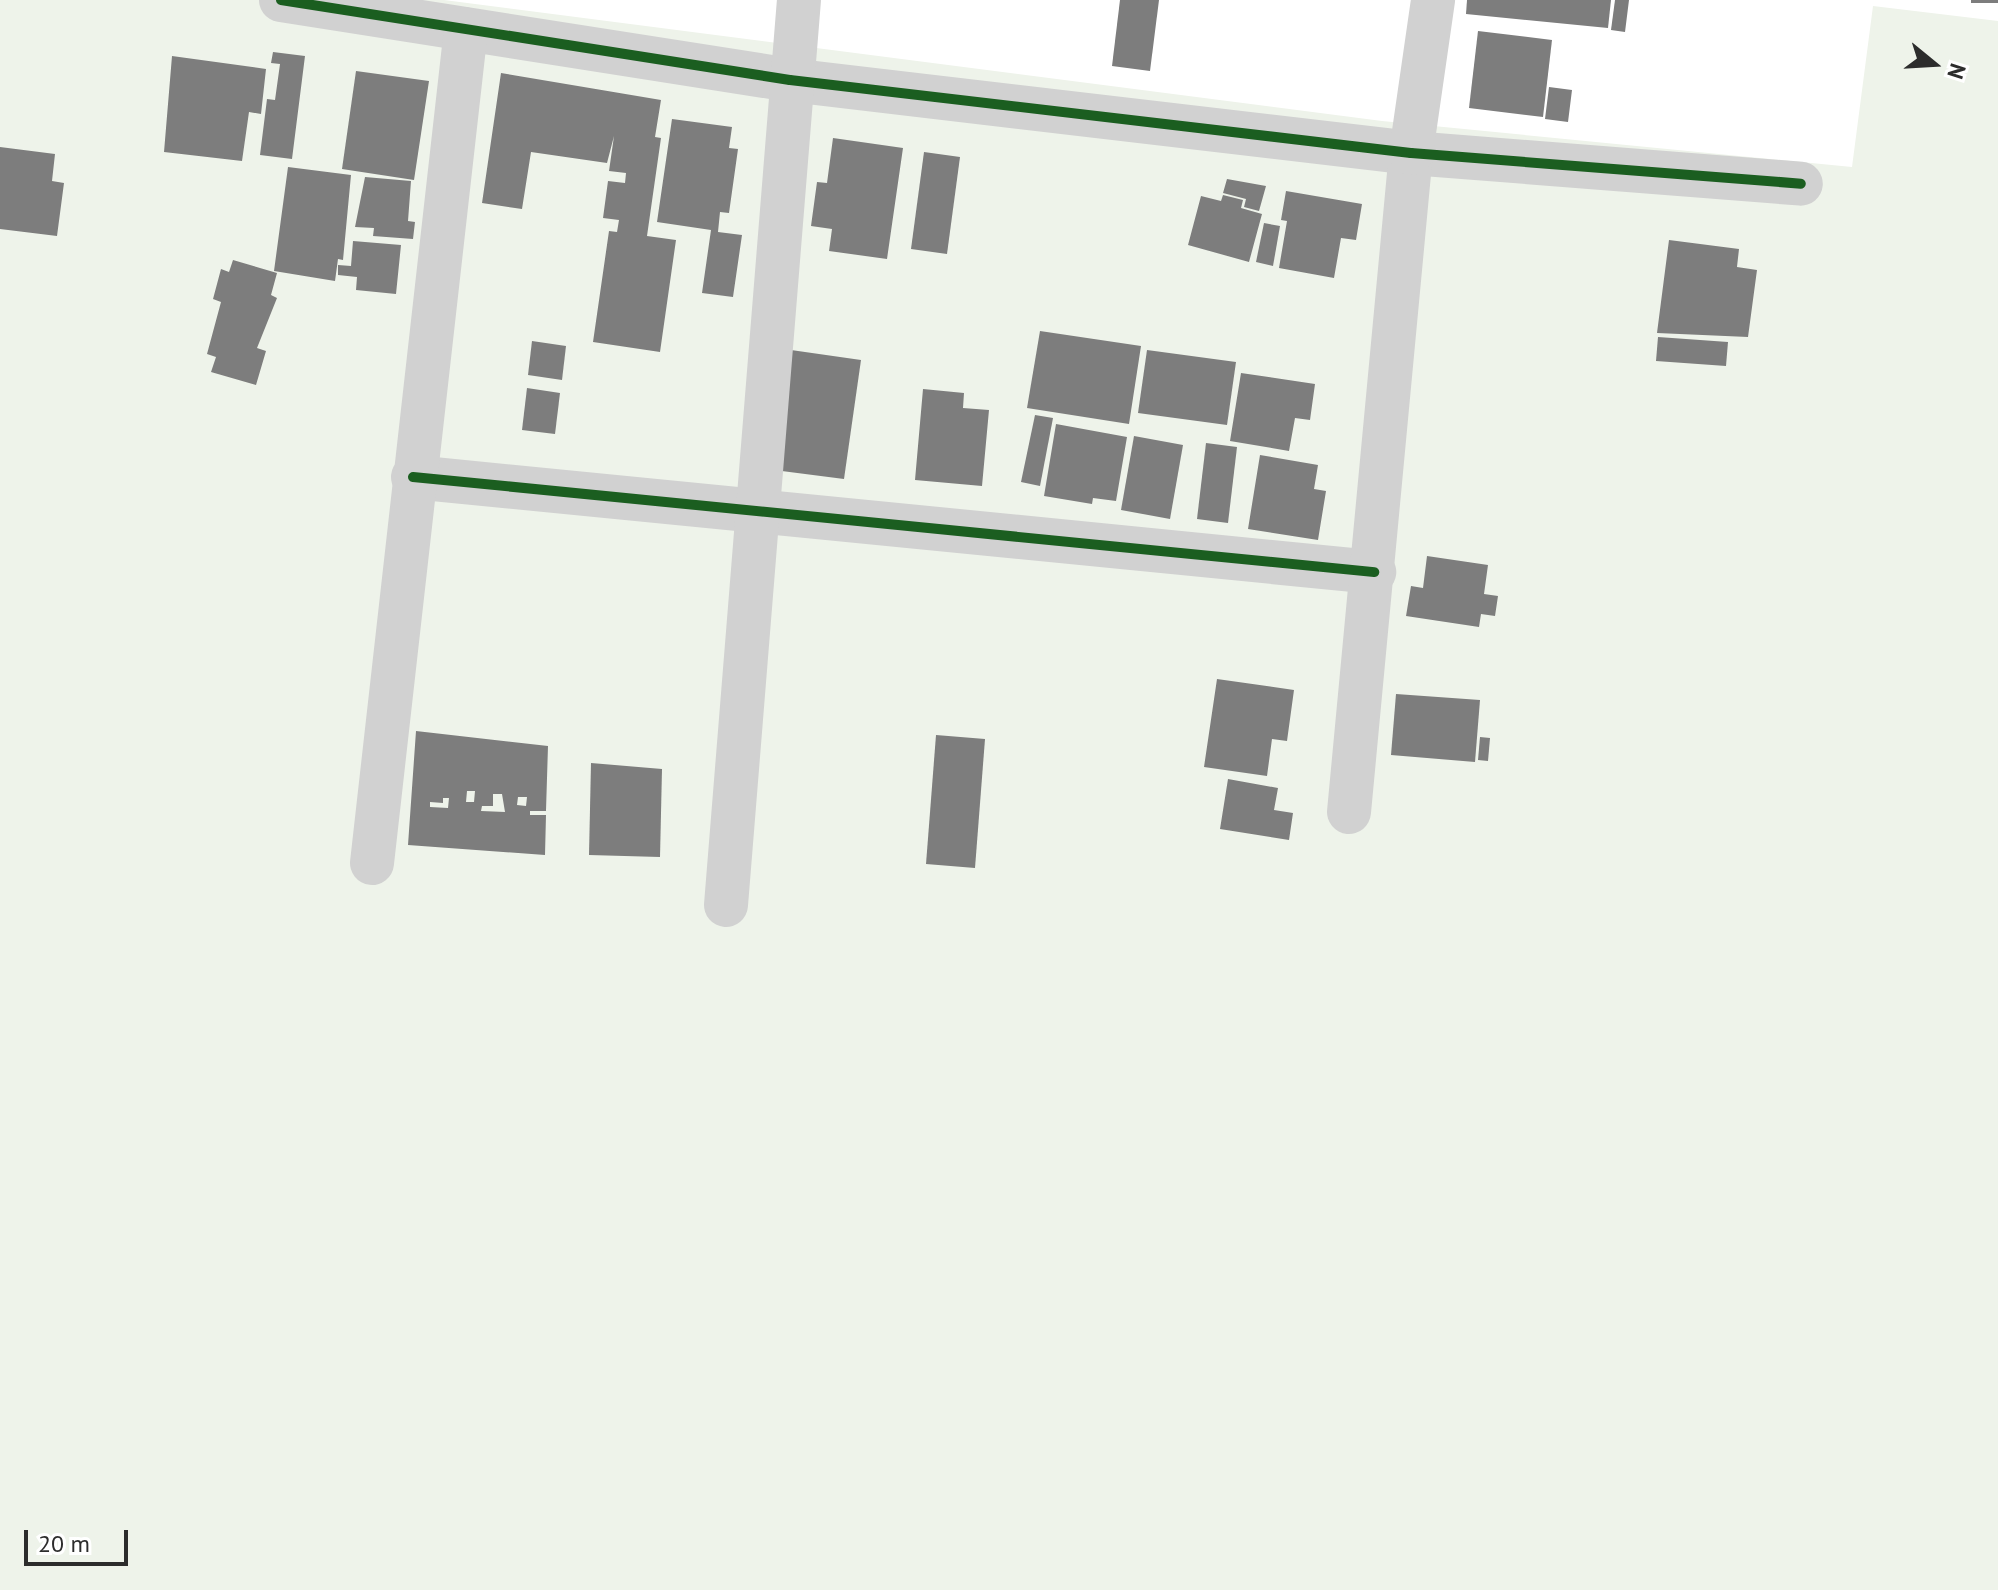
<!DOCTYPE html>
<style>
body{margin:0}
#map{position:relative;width:1998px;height:1590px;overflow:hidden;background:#fff;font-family:"PT Sans",sans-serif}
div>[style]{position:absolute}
.green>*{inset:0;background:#eef3ea}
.building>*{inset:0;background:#7d7d7d}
.minor>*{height:44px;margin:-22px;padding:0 22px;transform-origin:22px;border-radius:22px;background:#d1d1d1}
.cycleway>*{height:10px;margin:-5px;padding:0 5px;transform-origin:5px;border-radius:5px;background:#1b5e20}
span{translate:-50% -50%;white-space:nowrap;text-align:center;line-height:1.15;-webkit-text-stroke:8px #fff;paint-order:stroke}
.north{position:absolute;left:1894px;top:24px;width:80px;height:80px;-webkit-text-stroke:6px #fff;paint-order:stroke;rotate:108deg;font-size:22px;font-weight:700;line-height:32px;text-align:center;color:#2c2c2c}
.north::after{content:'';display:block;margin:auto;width:28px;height:36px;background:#2c2c2c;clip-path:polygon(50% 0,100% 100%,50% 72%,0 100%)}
.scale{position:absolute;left:24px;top:1530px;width:104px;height:36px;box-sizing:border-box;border:4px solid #2c2c2c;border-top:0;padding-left:10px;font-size:24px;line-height:28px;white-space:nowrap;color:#2c2c2c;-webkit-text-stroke:6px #fff;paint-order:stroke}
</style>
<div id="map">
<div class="green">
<i style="clip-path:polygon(0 0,444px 0,1382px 121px,1852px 167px,1873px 6px,1998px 21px,1998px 1590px,0 1590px)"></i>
</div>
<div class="building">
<i style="clip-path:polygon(1120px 0,1159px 0,1150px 71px,1112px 66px)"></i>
<i style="clip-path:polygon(1467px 0,1611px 0,1608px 28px,1466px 14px)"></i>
<i style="clip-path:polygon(1615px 0,1629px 0,1625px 32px,1611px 30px)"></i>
<i style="clip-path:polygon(1971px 0,1998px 0,1998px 3px,1971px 3px)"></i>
<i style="clip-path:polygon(1478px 31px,1552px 40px,1543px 117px,1469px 108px)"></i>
<i style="clip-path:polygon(273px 52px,305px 56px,292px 159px,260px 155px,267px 99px,275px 100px,280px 64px,271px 63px)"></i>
<i style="clip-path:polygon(172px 56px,266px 69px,261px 114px,249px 112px,242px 161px,164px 152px)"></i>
<i style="clip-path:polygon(356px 71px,429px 81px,414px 180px,342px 169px)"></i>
<i style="clip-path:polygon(501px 73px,661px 100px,655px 137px,661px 138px,647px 236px,676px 240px,660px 352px,593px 342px,609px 231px,617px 232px,619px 220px,603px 218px,608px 181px,625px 183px,626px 173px,609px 171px,614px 136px,607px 163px,531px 152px,522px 209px,482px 203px)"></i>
<i style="clip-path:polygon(1549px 87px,1572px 90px,1568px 122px,1545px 119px)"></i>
<i style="clip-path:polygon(672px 119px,732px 127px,729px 148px,738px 149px,729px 213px,720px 212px,718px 232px,742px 235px,733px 297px,702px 293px,711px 230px,657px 222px)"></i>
<i style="clip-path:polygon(833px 138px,903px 148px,887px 259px,829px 251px,832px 229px,811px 226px,817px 182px,827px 183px)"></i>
<i style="clip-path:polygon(0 147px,55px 154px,52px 181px,64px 183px,57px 236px,0 229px)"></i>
<i style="clip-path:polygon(924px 152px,960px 157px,947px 254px,911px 249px)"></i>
<i style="clip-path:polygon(288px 167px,351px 175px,343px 260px,338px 259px,335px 281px,274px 271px)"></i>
<i style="clip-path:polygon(365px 177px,411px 181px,408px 221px,415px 222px,413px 239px,373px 236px,374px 228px,355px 227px)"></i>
<i style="clip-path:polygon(1227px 179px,1266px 186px,1259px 211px,1244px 207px,1246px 199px,1223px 193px)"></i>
<i style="clip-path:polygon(1286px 191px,1362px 204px,1356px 240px,1341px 238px,1334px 278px,1279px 268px,1287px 221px,1281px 220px)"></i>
<i style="clip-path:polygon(1223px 195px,1243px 200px,1241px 208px,1262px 214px,1249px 262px,1188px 245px,1201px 196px,1221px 201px)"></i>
<i style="clip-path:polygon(1264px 223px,1280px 226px,1273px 266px,1256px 262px)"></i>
<i style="clip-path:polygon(1669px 240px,1739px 249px,1737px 267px,1757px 270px,1748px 337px,1657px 333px)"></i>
<i style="clip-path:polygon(353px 241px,401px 245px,396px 294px,356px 290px,357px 277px,338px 275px,338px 265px,351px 266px)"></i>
<i style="clip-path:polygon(233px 260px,277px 273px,271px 295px,277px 298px,257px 348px,266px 351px,256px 385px,211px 372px,216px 357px,207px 354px,221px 302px,213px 299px,221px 269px,229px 272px)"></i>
<i style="clip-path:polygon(1040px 331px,1141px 346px,1129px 424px,1027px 408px)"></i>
<i style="clip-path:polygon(1658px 337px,1728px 342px,1726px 366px,1656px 361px)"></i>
<i style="clip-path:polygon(532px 341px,566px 346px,562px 380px,528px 375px)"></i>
<i style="clip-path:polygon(791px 350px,861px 360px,844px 479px,774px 470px)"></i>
<i style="clip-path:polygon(1147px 350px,1236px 362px,1227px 425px,1138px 413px)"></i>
<i style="clip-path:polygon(1241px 373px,1315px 384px,1310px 420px,1295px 418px,1289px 451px,1230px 441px)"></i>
<i style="clip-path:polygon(527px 388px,560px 393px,555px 434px,522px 430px)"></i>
<i style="clip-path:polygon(923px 389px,964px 393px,963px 408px,989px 410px,982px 486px,915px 480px)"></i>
<i style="clip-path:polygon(1035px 415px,1053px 418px,1040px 486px,1021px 482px)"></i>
<i style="clip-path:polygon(1056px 424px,1127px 437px,1116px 501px,1093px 498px,1092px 504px,1044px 496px)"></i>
<i style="clip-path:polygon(1134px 436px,1183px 445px,1170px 519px,1121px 510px)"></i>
<i style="clip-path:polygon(1206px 443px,1237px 447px,1228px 523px,1197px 519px)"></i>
<i style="clip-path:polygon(1260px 455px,1318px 465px,1314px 489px,1326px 491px,1318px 540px,1248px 529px)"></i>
<i style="clip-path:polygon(1427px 556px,1488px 565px,1484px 594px,1498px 596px,1495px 616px,1481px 614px,1479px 627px,1406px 616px,1411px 586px,1423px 588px)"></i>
<i style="clip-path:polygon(1217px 679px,1294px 690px,1287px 741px,1272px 739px,1267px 776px,1204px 767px)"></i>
<i style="clip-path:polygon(1396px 694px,1480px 700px,1475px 762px,1391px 755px)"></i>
<i style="clip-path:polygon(evenodd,416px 731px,548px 746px,546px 811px,530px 811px,530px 815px,546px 815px,545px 855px,408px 845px,416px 731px,467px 791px,475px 791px,474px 802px,466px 802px,467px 791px,416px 731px,493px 794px,502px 794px,505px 812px,481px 811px,482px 806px,493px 806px,493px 794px,416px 731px,518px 797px,527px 797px,526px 806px,517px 805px,518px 797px,416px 731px,443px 798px,449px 798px,448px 808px,430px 807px,430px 802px,443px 803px,443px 798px)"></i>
<i style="clip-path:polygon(936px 735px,985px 739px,975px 868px,926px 864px)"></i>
<i style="clip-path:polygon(1480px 737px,1490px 738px,1488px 761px,1478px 760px)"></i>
<i style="clip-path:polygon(591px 763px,662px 769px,660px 857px,589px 855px)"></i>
<i style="clip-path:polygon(1228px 779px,1278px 788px,1274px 810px,1293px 813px,1289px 840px,1220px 829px)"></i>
</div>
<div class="minor">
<i style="left:281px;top:0;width:515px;rotate:8.93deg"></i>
<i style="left:790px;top:80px;width:625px;rotate:6.7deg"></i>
<i style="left:1411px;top:153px;width:391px;rotate:4.5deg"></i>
<i style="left:413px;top:477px;width:966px;rotate:5.65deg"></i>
<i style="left:1349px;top:812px;width:662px;rotate:-84.63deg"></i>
<i style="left:1411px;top:153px;width:155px;rotate:-81.8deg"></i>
<i style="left:372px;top:863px;width:839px;rotate:-83.57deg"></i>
<i style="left:726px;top:905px;width:908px;rotate:-85.39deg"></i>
</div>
<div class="cycleway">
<i style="left:281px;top:0;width:515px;rotate:8.93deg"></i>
<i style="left:790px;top:80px;width:625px;rotate:6.7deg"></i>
<i style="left:1411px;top:153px;width:391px;rotate:4.5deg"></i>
<i style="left:413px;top:477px;width:966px;rotate:5.65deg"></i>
</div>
<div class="north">N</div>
<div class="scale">20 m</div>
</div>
